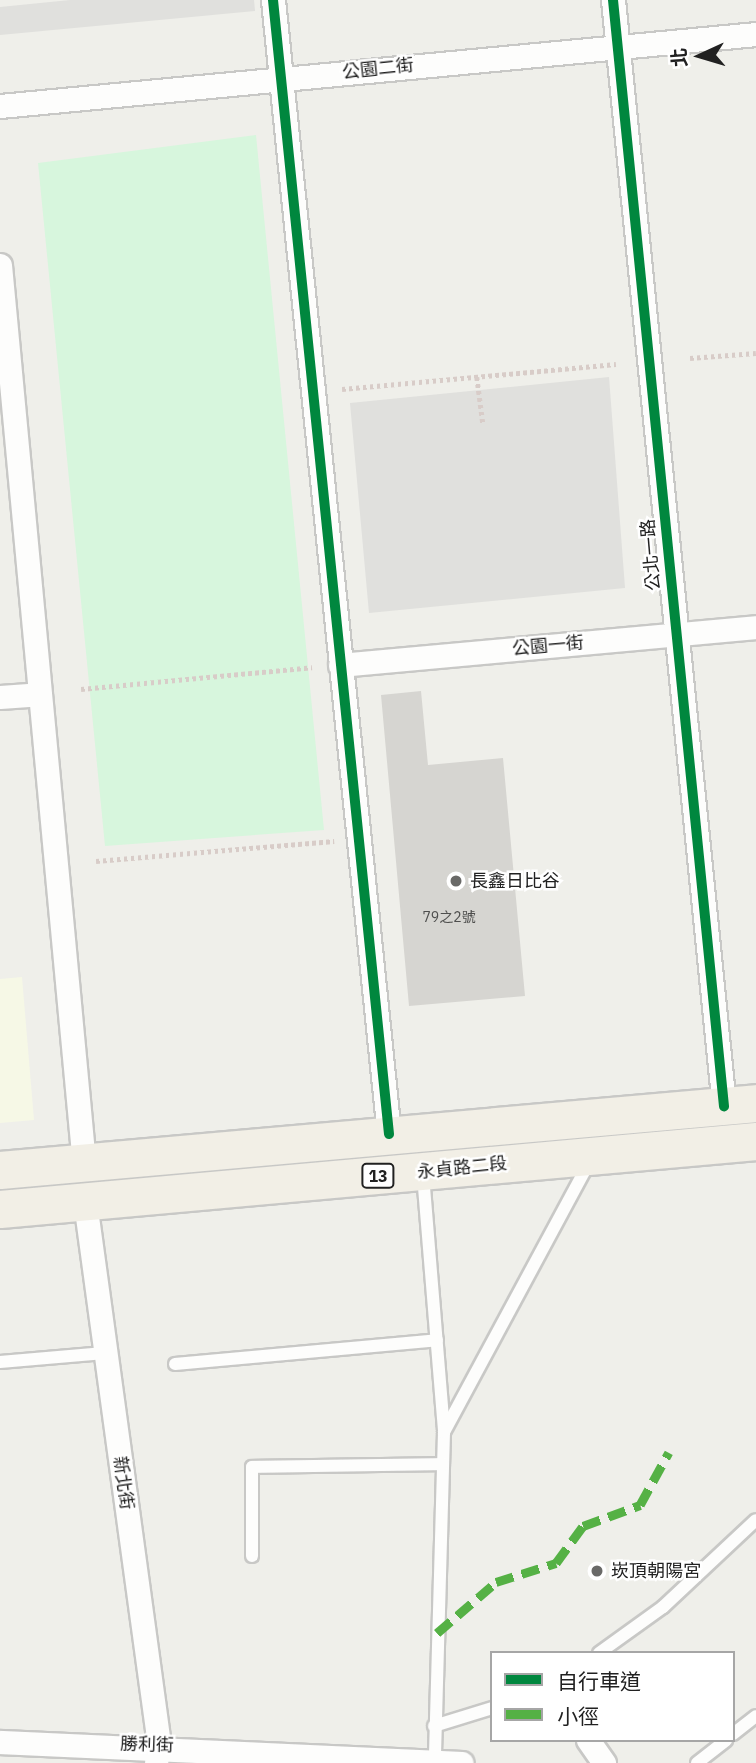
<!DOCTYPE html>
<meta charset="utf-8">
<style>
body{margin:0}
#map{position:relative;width:756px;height:1763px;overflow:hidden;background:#efefea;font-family:"IBM Plex Sans","Noto Sans TC",sans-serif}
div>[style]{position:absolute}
.education>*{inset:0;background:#f6f8e6}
.park>*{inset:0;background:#d7f6dd}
.parking>*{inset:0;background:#e0e0dd}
.building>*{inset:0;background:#d6d5d1}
.path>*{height:4.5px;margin-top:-2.25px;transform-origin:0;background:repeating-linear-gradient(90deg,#d8ccc8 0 3.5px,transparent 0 7px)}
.roads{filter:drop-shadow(2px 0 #c8c8c6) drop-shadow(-2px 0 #c8c8c6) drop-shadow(0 2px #c8c8c6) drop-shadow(0 -2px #c8c8c6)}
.lane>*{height:12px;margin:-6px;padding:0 6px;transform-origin:6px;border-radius:6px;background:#fdfdfc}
.street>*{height:23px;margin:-11.5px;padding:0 11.5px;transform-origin:11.5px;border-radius:11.5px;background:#fdfdfc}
.primary>*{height:37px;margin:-18.5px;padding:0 18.5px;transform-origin:18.5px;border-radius:18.5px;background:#f2efe6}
.quiet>*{height:9px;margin-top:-4.5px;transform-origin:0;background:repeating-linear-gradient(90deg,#55b145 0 18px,transparent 0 27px)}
.cycleway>*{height:10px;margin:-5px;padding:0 5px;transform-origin:5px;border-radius:5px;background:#00873e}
.dots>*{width:19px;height:19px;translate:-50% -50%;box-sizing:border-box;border:4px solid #fff;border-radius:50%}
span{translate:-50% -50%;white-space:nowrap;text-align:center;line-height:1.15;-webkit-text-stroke:5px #fff;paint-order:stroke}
.number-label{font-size:14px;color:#4e4e4d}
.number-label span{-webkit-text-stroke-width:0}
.shield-label span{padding:2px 5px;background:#fff;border:2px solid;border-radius:5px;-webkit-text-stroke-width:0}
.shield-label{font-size:16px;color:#212121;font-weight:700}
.street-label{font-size:18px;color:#212121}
.poi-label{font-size:18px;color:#212121}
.left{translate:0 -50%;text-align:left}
.legend{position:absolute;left:490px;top:1651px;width:245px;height:91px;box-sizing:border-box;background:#fff;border:2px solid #a6a6a6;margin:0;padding:9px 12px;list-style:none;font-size:21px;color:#212121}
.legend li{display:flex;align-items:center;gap:14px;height:35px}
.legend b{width:35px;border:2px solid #a6a6a6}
.north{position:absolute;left:665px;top:21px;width:70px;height:70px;-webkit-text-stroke:5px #fff;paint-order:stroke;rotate:266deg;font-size:19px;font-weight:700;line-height:28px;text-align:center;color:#212121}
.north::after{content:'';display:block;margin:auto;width:24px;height:32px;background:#212121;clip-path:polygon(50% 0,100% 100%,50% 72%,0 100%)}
</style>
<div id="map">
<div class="education">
<i style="clip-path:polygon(22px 977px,34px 1120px,0 1123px,0 979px)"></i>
</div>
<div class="park">
<i style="clip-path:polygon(256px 135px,324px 830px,105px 846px,38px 163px)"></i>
</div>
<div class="parking">
<i style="clip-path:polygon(70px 0,254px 0,255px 11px,0 35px,0 7px)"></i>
<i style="clip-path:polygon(609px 377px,625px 588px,369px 613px,350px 403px)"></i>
</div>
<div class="building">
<i style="clip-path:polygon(421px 691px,428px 765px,503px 758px,525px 996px,409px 1006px,381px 695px)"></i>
</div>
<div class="path">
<i style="left:690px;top:358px;width:66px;rotate:-4.3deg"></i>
<i style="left:477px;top:377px;width:46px;rotate:82.6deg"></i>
<i style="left:342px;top:389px;width:275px;rotate:-5.2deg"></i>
<i style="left:81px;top:689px;width:232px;rotate:-5.4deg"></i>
<i style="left:96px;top:861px;width:239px;rotate:-4.8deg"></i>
</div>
<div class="roads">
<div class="lane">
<i style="left:423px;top:1175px;width:258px;rotate:85.3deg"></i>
<i style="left:444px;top:1432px;width:331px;rotate:91.6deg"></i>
<i style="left:0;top:1362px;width:105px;rotate:-4.9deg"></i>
<i style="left:175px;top:1364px;width:263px;rotate:-5.2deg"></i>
<i style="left:444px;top:1432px;width:308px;rotate:-61.7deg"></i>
<i style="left:252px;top:1556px;width:89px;rotate:-90deg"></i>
<i style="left:252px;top:1467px;width:191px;rotate:-0.9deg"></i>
<i style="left:599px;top:1653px;width:79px;rotate:-35.7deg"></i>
<i style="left:663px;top:1607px;width:127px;rotate:-43.1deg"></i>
<i style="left:434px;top:1726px;width:61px;rotate:-17.2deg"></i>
<i style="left:733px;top:1734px;width:29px;rotate:-38deg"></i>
<i style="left:697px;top:1763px;width:37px;rotate:-38deg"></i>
</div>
<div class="street">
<i style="left:273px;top:0;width:1140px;rotate:84.16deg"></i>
<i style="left:613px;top:0;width:1112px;rotate:84.27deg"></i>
<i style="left:0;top:106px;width:759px;rotate:-5.44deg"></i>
<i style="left:0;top:265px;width:902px;rotate:84.66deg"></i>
<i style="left:340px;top:665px;width:418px;rotate:-5.2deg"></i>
<i style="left:0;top:697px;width:39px;rotate:-4deg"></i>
<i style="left:85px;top:1202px;width:547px;rotate:82.23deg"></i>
<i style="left:159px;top:1744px;width:19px;rotate:99deg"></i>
<i style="left:588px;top:1740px;width:28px;rotate:55deg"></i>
<i style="left:0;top:1742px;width:462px;rotate:2.6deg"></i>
</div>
<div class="primary">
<i style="left:0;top:1170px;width:759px;rotate:-5.06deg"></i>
<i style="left:0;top:1209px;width:759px;rotate:-5.14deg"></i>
</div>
</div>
<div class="quiet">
<i style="left:437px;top:1633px;width:78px;rotate:-40.8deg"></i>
<i style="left:496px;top:1582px;width:63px;rotate:-17.6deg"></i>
<i style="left:556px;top:1563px;width:46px;rotate:-53.9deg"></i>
<i style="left:583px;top:1526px;width:61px;rotate:-20.2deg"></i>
<i style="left:640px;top:1505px;width:60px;rotate:-61.3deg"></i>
</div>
<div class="cycleway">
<i style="left:273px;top:0;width:1140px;rotate:84.16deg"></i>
<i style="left:613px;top:0;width:1112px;rotate:84.27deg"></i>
</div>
<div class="dots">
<i style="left:456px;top:881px;background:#696967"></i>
<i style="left:597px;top:1571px;background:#696967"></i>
</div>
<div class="number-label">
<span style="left:449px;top:917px">79之2號</span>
</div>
<div class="shield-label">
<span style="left:378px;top:1176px">13</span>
</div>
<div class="street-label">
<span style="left:378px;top:69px;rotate:-6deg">公園二街</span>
<span style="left:651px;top:555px;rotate:-95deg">公北一路</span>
<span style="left:548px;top:646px;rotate:-5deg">公園一街</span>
<span style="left:462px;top:1168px;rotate:-6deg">永貞路二段</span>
<span style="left:123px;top:1483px;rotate:82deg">新北街</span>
<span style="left:147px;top:1745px;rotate:2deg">勝利街</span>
</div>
<div class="poi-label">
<span class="left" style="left:470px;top:881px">長鑫日比谷</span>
<span class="left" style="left:611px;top:1571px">崁頂朝陽宮</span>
</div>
<ul class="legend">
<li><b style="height:9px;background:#00873e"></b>自行車道</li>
<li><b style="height:9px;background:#55b145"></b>小徑</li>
</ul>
<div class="north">北</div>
</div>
